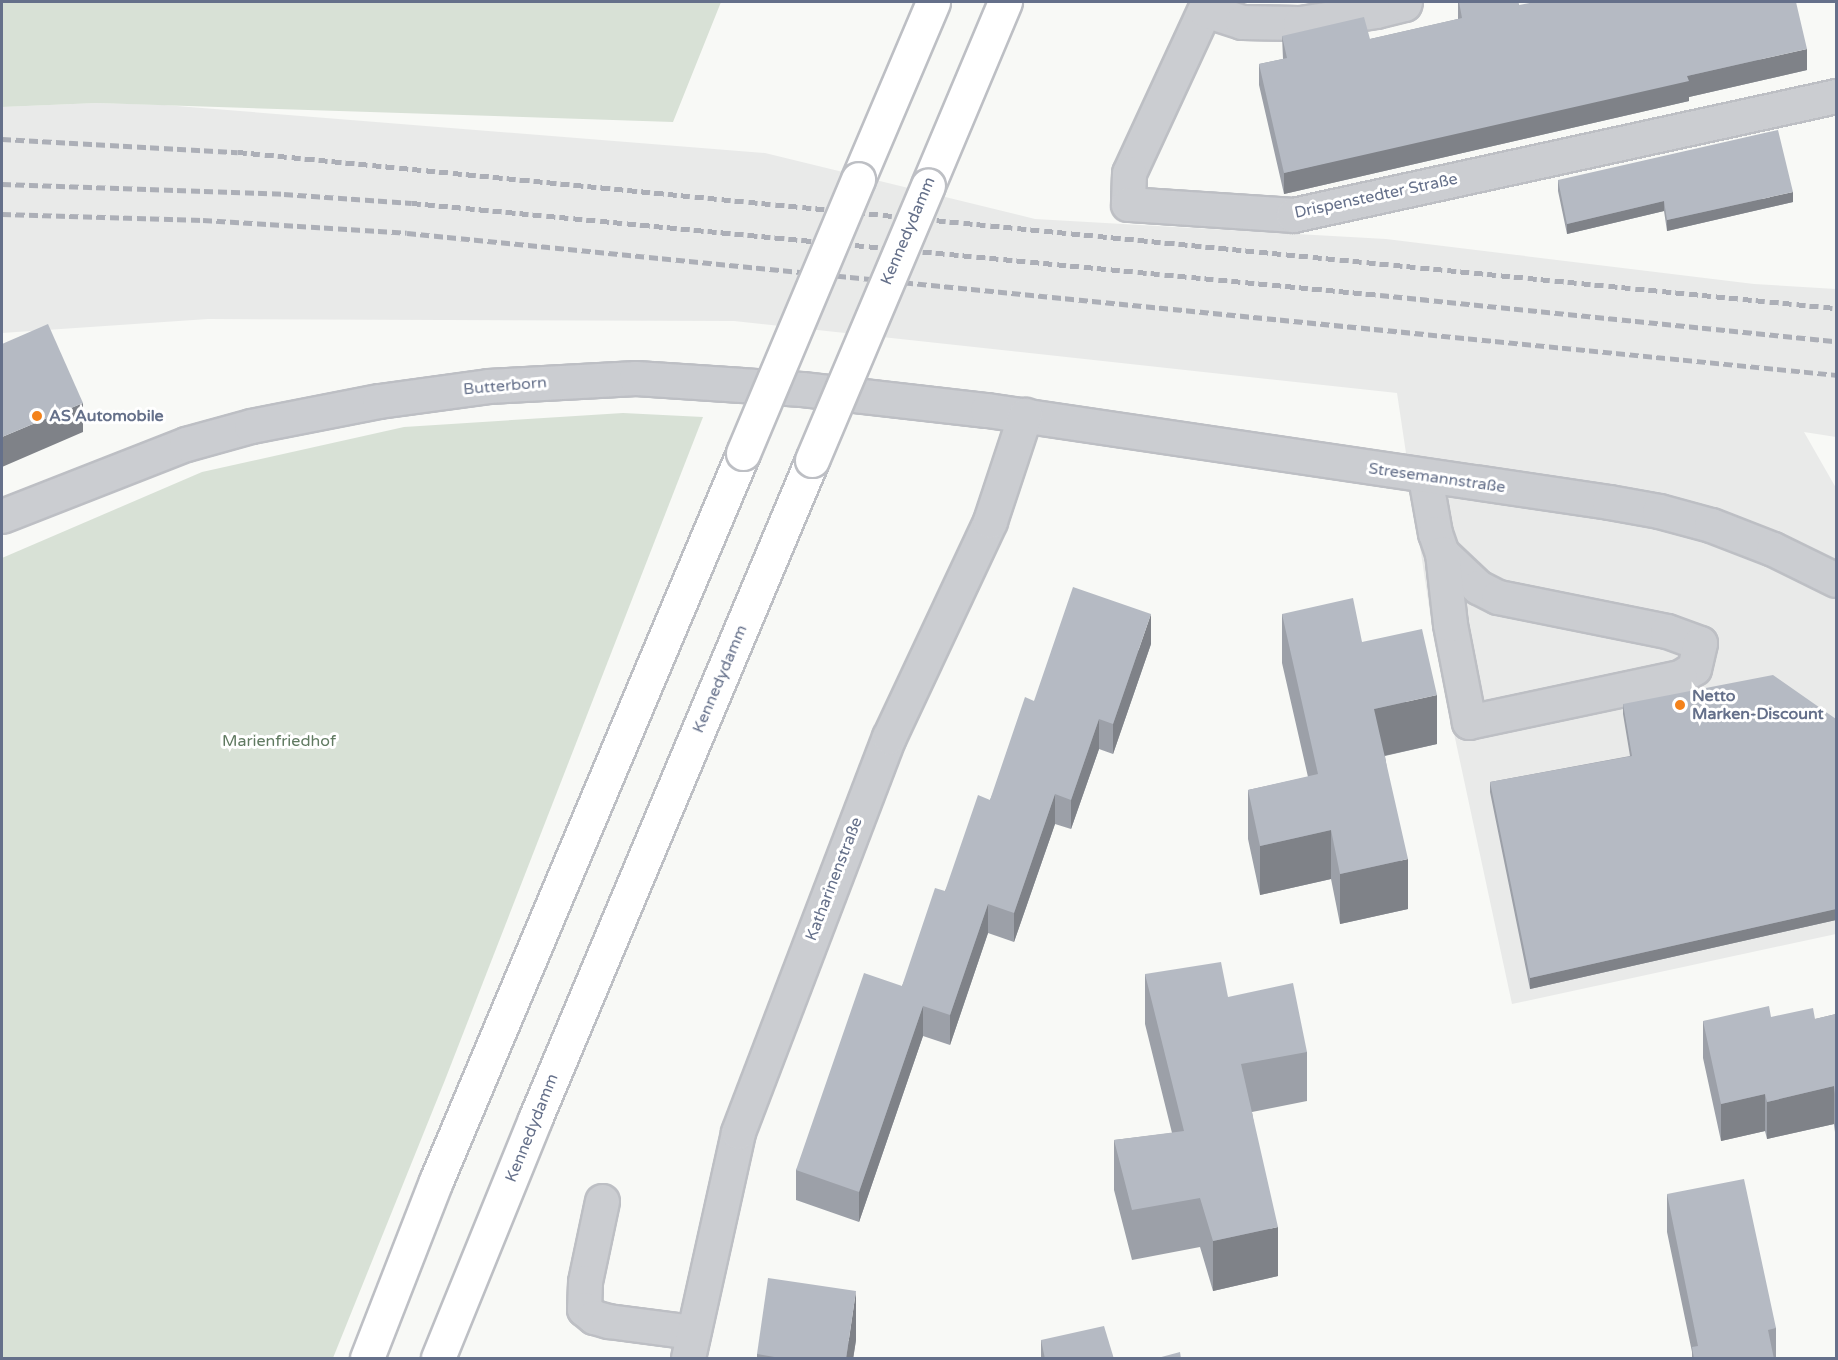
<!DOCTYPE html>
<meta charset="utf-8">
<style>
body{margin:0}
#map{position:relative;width:1838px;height:1360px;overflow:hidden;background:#f8f9f6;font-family:"Varela Round",sans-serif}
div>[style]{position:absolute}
.built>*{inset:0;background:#e9eae9}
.green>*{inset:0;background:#d8e1d6}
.roads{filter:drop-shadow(2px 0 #bdbfc4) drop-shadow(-2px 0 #bdbfc4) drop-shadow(0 2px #bdbfc4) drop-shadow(0 -2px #bdbfc4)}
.minor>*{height:33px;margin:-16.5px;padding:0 16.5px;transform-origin:16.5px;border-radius:16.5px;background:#cbcdd1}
.major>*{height:33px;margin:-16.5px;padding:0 16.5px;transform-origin:16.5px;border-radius:16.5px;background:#fff}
.rail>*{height:4.5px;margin-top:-2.25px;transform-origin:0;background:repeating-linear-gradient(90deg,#acafb7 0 9px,transparent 0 13.5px)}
.bridges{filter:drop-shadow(2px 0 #bdbfc4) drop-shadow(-2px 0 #bdbfc4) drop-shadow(0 2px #bdbfc4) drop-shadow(0 -2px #bdbfc4)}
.major-bridge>*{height:33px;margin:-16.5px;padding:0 16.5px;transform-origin:16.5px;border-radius:16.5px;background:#fff}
.wall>*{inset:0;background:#9ca0a8}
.shaded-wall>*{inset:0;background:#7f8288}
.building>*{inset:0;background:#b5bac3}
.dots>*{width:16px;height:16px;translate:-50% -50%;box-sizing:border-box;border:3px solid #fff;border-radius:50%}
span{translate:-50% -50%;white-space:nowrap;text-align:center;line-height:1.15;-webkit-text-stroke:6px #fff;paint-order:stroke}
.street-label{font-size:16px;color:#65708a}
.poi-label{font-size:16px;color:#65708a;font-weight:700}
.left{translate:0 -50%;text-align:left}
.park-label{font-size:16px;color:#607a61}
.frame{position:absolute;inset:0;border:3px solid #65708a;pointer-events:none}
</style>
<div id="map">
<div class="built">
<i style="clip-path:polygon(97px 103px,164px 105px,765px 153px,1035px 219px,1386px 239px,1754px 284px,1836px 289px,1836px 437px,1804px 432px,1836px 488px,1836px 934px,1512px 1004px,1434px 640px,1397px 393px,734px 321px,208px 319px,2px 333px,2px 107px)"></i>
</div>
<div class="green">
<i style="clip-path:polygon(2px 2px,721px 2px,673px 122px,97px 103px,2px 107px)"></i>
<i style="clip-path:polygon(623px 413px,703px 417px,445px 1080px,333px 1358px,2px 1358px,2px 558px,202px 472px,404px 427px)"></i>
</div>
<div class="roads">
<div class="minor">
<i style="left:1208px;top:2px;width:188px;rotate:114.8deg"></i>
<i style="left:1129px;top:173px;width:31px;rotate:92deg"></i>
<i style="left:1128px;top:204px;width:165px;rotate:3.8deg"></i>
<i style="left:1293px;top:215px;width:556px;rotate:-12.36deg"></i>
<i style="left:1205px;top:10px;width:39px;rotate:18deg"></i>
<i style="left:1242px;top:22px;width:58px;rotate:1deg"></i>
<i style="left:1300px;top:23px;width:77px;rotate:-9deg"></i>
<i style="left:1376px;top:11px;width:29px;rotate:-14deg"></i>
<i style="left:1404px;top:4px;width:2px;rotate:-63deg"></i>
<i style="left:1425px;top:477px;width:57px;rotate:79.9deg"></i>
<i style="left:1435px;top:533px;width:21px;rotate:71deg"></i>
<i style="left:1442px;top:553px;width:50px;rotate:43.4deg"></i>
<i style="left:1478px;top:587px;width:22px;rotate:27deg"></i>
<i style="left:1498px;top:597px;width:172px;rotate:11.4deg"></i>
<i style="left:1667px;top:631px;width:35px;rotate:20deg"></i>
<i style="left:1700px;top:643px;width:26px;rotate:103deg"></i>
<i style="left:1694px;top:668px;width:17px;rotate:147deg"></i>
<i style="left:1680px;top:677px;width:216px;rotate:168deg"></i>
<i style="left:1469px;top:722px;width:100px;rotate:-101deg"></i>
<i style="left:1450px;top:624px;width:71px;rotate:-96.4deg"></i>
<i style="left:2px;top:516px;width:198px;rotate:-21.4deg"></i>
<i style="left:186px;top:444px;width:67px;rotate:-15.5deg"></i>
<i style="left:251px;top:426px;width:130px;rotate:-11.1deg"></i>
<i style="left:379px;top:401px;width:110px;rotate:-7.8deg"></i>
<i style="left:488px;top:386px;width:148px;rotate:-3.1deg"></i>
<i style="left:636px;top:378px;width:166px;rotate:3.8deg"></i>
<i style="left:802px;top:389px;width:186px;rotate:6.5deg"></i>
<i style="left:987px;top:410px;width:629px;rotate:8.41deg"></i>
<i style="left:1609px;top:502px;width:51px;rotate:10.2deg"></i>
<i style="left:1659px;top:511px;width:54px;rotate:15.1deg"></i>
<i style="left:1711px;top:525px;width:66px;rotate:21.2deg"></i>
<i style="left:1773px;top:549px;width:70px;rotate:26.2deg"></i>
<i style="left:602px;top:1201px;width:83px;rotate:101.9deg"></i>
<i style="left:585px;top:1282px;width:27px;rotate:92deg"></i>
<i style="left:584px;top:1309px;width:13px;rotate:39deg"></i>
<i style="left:594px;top:1317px;width:15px;rotate:16deg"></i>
<i style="left:608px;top:1321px;width:86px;rotate:7.4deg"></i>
<i style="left:688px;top:1358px;width:231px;rotate:-77.5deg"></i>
<i style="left:738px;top:1132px;width:423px;rotate:-69.1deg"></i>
<i style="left:889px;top:737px;width:238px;rotate:-64.9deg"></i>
<i style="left:990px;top:521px;width:112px;rotate:-71.7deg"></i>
</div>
<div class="major">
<i style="left:858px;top:179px;width:192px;rotate:-67deg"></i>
<i style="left:928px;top:185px;width:199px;rotate:-67.2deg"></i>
<i style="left:367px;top:1358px;width:190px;rotate:-68.7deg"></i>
<i style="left:436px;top:1181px;width:790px;rotate:-67.13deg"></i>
<i style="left:438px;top:1358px;width:258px;rotate:-67.9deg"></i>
<i style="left:535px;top:1119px;width:715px;rotate:-67.2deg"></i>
</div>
</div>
<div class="rail">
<i style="left:2px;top:139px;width:236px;rotate:3.2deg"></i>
<i style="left:238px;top:152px;width:1606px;rotate:5.58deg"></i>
<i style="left:2px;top:184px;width:282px;rotate:2deg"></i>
<i style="left:284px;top:194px;width:128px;rotate:4deg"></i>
<i style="left:412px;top:203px;width:972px;rotate:5.43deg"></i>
<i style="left:1380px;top:295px;width:458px;rotate:5.8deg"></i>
<i style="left:2px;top:214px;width:201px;rotate:1.7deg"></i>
<i style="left:203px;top:220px;width:204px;rotate:3.6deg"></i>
<i style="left:407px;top:233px;width:1436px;rotate:5.67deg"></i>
</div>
<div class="bridges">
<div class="major-bridge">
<i style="left:743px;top:453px;width:297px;rotate:-67.2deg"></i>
<i style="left:812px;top:460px;width:298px;rotate:-67.1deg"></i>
</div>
</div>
<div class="wall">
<i style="clip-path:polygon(1458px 2px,1518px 2px,1519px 5px,1807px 70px,1689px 97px,1689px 101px,1284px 194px,1259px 85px,1259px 64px,1283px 59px,1282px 36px,1370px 39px,1458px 19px)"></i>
<i style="clip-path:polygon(1558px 180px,1793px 202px,1667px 231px,1664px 211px,1567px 234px,1558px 191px)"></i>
<i style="clip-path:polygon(1282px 614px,1362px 642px,1437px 744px,1385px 756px,1408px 909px,1340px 924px,1331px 879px,1260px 895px,1248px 839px,1248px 790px,1308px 777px,1282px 663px)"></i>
<i style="clip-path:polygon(1151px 644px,1113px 754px,1099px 749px,1071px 829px,1055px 824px,1014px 942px,988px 933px,950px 1045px,923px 1036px,859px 1222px,796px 1200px,796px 1170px,902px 986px,945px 891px,990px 800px,1034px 701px)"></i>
<i style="clip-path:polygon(1623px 704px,1836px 719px,1836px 920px,1530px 989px,1490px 792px,1490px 782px,1630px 756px,1623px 714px)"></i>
<i style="clip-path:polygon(1145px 974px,1228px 997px,1307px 1052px,1307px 1101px,1252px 1112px,1278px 1276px,1213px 1291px,1200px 1247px,1132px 1260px,1114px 1190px,1114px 1140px,1172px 1133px,1145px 1024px)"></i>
<i style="clip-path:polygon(1836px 1014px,1836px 1132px,1835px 1132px,1834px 1124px,1767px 1139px,1765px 1131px,1721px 1141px,1703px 1058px,1703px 1021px,1771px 1017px,1815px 1019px)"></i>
<i style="clip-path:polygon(1667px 1194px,1776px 1328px,1776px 1359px,1692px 1359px,1692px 1352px,1667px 1232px)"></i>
<i style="clip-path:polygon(856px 1340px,853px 1359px,757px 1359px,757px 1354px)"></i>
<i style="clip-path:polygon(1041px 1340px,1114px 1359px,1041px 1359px)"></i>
</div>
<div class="shaded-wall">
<i style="clip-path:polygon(1807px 49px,1807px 70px,1689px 97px,1689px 101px,1284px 194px,1284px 173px,1687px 76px)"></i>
<i style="clip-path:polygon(1793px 192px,1793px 202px,1667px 231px,1667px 220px)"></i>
<i style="clip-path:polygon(1664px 201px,1664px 211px,1567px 234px,1567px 224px)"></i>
<i style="clip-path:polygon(83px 403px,83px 432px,2px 467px,2px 437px)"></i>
<i style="clip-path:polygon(1151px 614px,1151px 644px,1113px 754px,1113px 724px)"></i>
<i style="clip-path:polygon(1437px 695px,1437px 744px,1374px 758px,1374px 709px)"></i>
<i style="clip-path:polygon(1099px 719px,1099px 749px,1071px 829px,1071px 800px)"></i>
<i style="clip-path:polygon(1055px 794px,1055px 824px,1014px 942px,1014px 913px)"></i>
<i style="clip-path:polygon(1331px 830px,1331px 879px,1260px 895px,1260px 846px)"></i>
<i style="clip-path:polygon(1408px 859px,1408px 909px,1340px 924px,1340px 874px)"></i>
<i style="clip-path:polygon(988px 904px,988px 933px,950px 1045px,950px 1015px)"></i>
<i style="clip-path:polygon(1836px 909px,1836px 920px,1530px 989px,1530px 978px)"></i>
<i style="clip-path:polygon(923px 1006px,923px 1036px,859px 1222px,859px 1192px)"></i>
<i style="clip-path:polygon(1834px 1086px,1834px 1124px,1767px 1139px,1767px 1102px)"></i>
<i style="clip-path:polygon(1765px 1094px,1765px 1131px,1721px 1141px,1721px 1104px)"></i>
<i style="clip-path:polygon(1835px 1094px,1836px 1094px,1836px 1132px,1835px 1132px)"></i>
<i style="clip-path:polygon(1278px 1227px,1278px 1276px,1213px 1291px,1213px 1241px)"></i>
<i style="clip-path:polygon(856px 1291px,856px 1340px,853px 1359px,846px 1359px)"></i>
</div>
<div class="building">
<i style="clip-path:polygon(1459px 2px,1518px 2px,1519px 5px,1535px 2px,1796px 2px,1807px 49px,1687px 76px,1689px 81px,1284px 173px,1259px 64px,1287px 58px,1282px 36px,1364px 17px,1370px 39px,1462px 18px)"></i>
<i style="clip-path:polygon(1778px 130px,1793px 192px,1667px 220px,1664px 201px,1567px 224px,1558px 180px)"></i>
<i style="clip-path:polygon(48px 324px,83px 403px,2px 437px,2px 344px)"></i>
<i style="clip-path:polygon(1073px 587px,1151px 614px,1113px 724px,1099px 719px,1071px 800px,1055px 794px,1014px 913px,988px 904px,950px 1015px,923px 1006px,859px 1192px,796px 1170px,864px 973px,902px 986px,935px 888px,945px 891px,978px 795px,990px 800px,1025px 697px,1034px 701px)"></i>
<i style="clip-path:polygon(1353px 598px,1362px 642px,1422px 629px,1437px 695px,1374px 709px,1408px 859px,1340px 874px,1331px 830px,1260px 846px,1248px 790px,1318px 774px,1282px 614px)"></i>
<i style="clip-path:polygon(1773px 675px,1836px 719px,1836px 909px,1530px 978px,1490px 782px,1632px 756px,1623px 704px)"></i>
<i style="clip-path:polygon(1221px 962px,1228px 997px,1293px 983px,1307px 1052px,1241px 1064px,1278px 1227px,1213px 1241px,1200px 1198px,1132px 1210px,1114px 1140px,1184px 1131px,1145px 974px)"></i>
<i style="clip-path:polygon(1769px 1006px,1771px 1017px,1813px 1008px,1815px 1019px,1836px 1014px,1836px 1094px,1835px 1094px,1834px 1086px,1767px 1102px,1765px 1094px,1721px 1104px,1703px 1021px)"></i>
<i style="clip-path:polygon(1744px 1179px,1776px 1328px,1768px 1330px,1774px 1359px,1694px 1359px,1692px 1347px,1698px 1346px,1667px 1194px)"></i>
<i style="clip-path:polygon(768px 1278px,856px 1291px,846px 1359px,786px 1359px,757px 1354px)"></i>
<i style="clip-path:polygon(1104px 1326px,1114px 1359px,1045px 1359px,1041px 1340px)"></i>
<i style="clip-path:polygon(1180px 1352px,1181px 1359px,1154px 1359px)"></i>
</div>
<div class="dots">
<i style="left:37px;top:416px;background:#f4821a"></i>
<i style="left:1680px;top:705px;background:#f4821a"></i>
</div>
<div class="street-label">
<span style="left:1376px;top:196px;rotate:-12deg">Drispenstedter Straße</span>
<span style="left:908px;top:231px;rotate:-67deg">Kennedydamm</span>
<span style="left:505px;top:386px;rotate:-5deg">Butterborn</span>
<span style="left:1437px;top:478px;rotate:8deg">Stresemannstraße</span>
<span style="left:720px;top:679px;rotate:-67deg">Kennedydamm</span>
<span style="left:834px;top:879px;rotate:-69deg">Katharinenstraße</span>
<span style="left:532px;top:1128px;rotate:-68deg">Kennedydamm</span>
</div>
<div class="poi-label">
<span class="left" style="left:49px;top:416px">AS Automobile</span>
<span class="left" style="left:1692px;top:705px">Netto<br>Marken-Discount</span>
</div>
<div class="park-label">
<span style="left:279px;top:741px">Marienfriedhof</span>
</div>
<div class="frame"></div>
</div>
